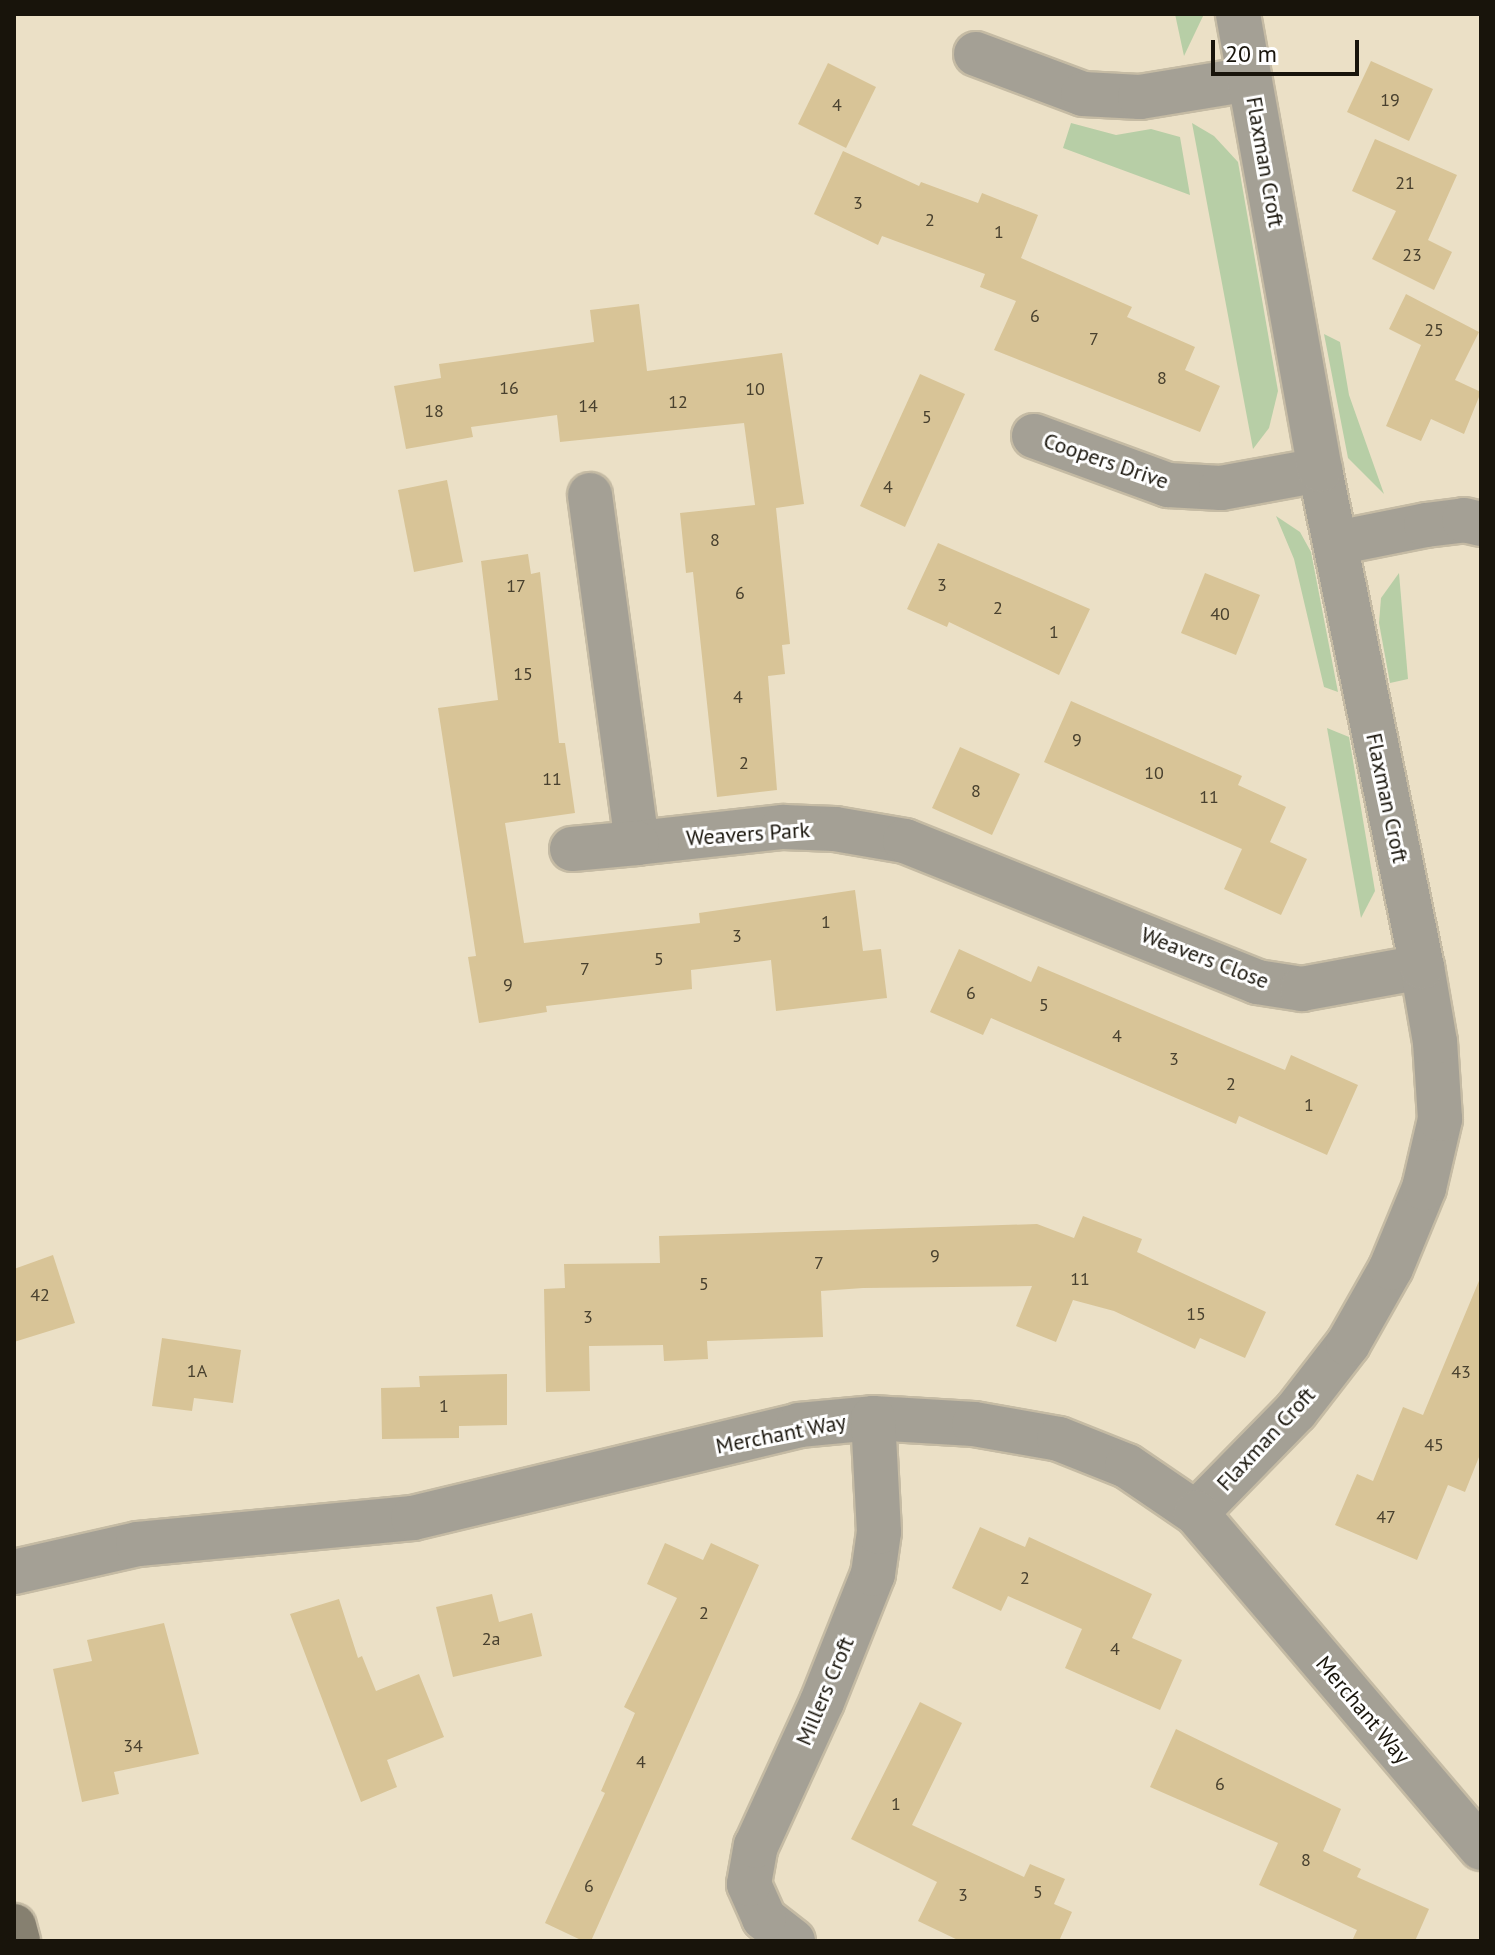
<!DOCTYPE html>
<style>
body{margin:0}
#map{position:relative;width:1495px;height:1955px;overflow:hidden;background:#ebe0c6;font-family:"PT Sans",sans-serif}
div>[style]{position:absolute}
.green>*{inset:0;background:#b7cea6}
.building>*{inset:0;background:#d8c497}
.roads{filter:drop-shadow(2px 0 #c5bba4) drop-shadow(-2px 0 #c5bba4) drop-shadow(0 2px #c5bba4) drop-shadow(0 -2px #c5bba4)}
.street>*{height:44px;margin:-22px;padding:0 22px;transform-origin:22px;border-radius:22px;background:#a4a095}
.secondary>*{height:44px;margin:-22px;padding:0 22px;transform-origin:22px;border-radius:22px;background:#868070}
span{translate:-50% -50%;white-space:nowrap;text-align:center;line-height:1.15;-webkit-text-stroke:6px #fff;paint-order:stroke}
.number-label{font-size:18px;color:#48402e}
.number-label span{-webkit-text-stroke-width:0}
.street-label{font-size:22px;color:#18140b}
.frame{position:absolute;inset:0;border:16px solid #18140b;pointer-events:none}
.scale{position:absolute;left:1211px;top:40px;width:148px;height:36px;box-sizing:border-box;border:4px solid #18140b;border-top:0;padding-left:10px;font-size:24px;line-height:28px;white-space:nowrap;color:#18140b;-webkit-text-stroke:6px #fff;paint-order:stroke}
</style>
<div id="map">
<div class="green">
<i style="clip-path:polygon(1175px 14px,1204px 14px,1184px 56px)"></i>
<i style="clip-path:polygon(1071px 123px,1116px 135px,1151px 129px,1180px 137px,1190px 195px,1063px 148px)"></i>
<i style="clip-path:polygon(1192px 123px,1214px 136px,1238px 162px,1278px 391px,1269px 428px,1253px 449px)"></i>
<i style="clip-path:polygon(1324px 334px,1340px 342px,1349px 395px,1384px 494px,1348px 458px)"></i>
<i style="clip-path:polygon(1276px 516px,1300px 532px,1311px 552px,1338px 692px,1324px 687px,1294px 559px)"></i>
<i style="clip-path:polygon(1399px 573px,1408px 679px,1390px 683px,1379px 623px,1381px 598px)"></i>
<i style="clip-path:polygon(1327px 728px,1349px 737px,1375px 891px,1361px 918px)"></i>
</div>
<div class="building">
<i style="clip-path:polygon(1371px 61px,1433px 89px,1409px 141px,1347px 112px)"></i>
<i style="clip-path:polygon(828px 63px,876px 87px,846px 148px,798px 124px)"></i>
<i style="clip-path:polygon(1375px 139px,1457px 175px,1428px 240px,1452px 252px,1434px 290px,1372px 259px,1396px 211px,1352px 191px)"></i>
<i style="clip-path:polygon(843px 151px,919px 186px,921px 182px,978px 203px,982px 193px,1038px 215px,1021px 258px,1132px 307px,1127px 317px,1195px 347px,1185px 370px,1220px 386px,1200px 432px,994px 350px,1016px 301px,980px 287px,985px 274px,882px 236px,878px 245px,814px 214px)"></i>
<i style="clip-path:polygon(1406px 294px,1479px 332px,1455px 380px,1481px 392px,1464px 434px,1431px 419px,1421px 441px,1386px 426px,1421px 345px,1389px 329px)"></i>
<i style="clip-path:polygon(639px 304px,647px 371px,782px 353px,804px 504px,776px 508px,790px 644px,782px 645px,785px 674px,768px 676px,777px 790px,717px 797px,693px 572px,686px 573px,680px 513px,755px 505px,744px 423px,560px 442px,557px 415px,471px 427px,473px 437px,406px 449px,394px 386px,441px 378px,439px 364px,594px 342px,590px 310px)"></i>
<i style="clip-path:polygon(920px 374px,965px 394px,905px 527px,860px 506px)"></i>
<i style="clip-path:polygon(447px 480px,463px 562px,414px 572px,398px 490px)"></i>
<i style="clip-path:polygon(938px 543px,1090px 609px,1059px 675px,949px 622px,947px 627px,907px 609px)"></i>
<i style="clip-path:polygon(528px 554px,531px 574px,540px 572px,559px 743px,565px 743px,575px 813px,505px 823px,524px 943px,700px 923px,699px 913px,855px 890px,863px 951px,881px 949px,887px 998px,776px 1011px,771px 960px,691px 970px,692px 989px,546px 1006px,547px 1012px,479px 1023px,468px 957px,476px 956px,438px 708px,498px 700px,481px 561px)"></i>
<i style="clip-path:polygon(1205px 573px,1260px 595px,1236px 655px,1181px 633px)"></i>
<i style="clip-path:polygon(1071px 701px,1242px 776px,1238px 785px,1286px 807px,1270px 842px,1307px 859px,1281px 915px,1224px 889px,1242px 849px,1044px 762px)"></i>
<i style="clip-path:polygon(960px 747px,1020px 774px,992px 835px,932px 808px)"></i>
<i style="clip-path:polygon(959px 949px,1031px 982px,1038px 966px,1285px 1070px,1291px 1055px,1358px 1085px,1327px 1155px,1239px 1116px,1236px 1124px,991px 1018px,983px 1035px,930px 1012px)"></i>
<i style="clip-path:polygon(1083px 1216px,1142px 1239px,1137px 1252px,1266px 1312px,1245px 1358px,1200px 1338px,1195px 1349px,1114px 1311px,1073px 1300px,1056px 1342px,1016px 1326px,1032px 1286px,863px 1288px,821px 1291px,823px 1337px,707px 1341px,708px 1359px,664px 1361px,663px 1345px,589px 1346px,590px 1391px,546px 1392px,544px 1289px,565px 1288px,564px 1264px,660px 1263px,659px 1236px,1037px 1224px,1074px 1238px)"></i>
<i style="clip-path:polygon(53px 1255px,75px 1323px,14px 1342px,14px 1269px)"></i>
<i style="clip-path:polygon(1481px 1276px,1481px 1452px,1465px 1492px,1448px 1485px,1417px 1560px,1335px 1525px,1357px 1474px,1373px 1481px,1403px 1407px,1423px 1415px)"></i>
<i style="clip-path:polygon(162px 1338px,241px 1350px,233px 1403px,194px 1398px,192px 1411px,152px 1406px)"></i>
<i style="clip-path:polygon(507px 1374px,507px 1425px,459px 1426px,459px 1438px,382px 1439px,381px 1388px,420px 1387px,419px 1376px)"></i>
<i style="clip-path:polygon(980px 1527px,1025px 1547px,1029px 1537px,1152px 1594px,1132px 1638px,1182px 1660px,1160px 1710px,1065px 1668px,1082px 1629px,1008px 1596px,1001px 1611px,952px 1588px)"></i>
<i style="clip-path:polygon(665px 1543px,703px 1560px,711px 1543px,759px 1565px,591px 1941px,583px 1941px,545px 1923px,605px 1793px,601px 1791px,635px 1713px,624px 1707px,677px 1598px,647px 1584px)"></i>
<i style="clip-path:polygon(492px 1594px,499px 1622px,532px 1613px,542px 1656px,453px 1677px,436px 1607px)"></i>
<i style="clip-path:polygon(339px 1599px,358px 1658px,362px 1656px,376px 1691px,419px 1674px,444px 1737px,387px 1760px,397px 1787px,361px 1802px,290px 1614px)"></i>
<i style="clip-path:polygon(164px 1623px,199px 1754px,114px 1772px,119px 1794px,82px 1802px,53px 1669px,92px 1661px,87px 1640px)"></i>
<i style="clip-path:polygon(920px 1702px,962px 1723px,912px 1825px,1024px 1877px,1030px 1864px,1065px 1879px,1054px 1904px,1072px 1912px,1059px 1941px,960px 1941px,918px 1921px,937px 1882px,851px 1839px)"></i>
<i style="clip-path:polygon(1176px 1729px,1341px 1809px,1323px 1851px,1361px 1869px,1357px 1877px,1429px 1909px,1415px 1941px,1352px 1941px,1357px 1930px,1259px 1885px,1278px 1843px,1150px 1787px)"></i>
</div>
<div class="roads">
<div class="street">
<i style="left:976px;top:54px;width:114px;rotate:20.5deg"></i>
<i style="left:1083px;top:94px;width:57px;rotate:3deg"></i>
<i style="left:1140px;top:97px;width:111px;rotate:-9.3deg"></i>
<i style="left:1034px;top:436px;width:143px;rotate:20.1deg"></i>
<i style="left:1168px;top:485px;width:53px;rotate:3.2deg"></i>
<i style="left:1221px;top:488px;width:101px;rotate:-10.3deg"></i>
<i style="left:590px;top:495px;width:351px;rotate:82.3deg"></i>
<i style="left:637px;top:843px;width:147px;rotate:-6.3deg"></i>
<i style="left:783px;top:827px;width:52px;rotate:2.2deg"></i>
<i style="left:835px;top:829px;width:71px;rotate:9.7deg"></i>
<i style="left:905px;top:841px;width:379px;rotate:21.8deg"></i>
<i style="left:1257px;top:982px;width:46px;rotate:8.8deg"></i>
<i style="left:1302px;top:989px;width:122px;rotate:-10.4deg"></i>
<i style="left:1336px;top:543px;width:92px;rotate:-11.3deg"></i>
<i style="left:1426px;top:525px;width:38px;rotate:-7deg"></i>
<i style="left:1464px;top:520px;width:17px;rotate:13deg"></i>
<i style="left:572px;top:849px;width:65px;rotate:-5.3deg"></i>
<i style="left:1196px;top:1513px;width:143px;rotate:-45.6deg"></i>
<i style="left:1296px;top:1411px;width:85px;rotate:-52.2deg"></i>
<i style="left:1348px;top:1344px;width:87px;rotate:-60.5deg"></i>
<i style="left:1391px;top:1268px;width:87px;rotate:-67.6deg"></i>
<i style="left:1424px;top:1188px;width:71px;rotate:-76.9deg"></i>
<i style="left:1440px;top:1119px;width:77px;rotate:-93.7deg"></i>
<i style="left:1435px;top:1042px;width:76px;rotate:-99.8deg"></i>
<i style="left:1422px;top:967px;width:507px;rotate:-101.6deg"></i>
<i style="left:1320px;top:470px;width:463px;rotate:-100.2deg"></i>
<i style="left:14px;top:1572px;width:127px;rotate:-12.7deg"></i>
<i style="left:138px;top:1544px;width:276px;rotate:-5.4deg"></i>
<i style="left:413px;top:1518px;width:397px;rotate:-13.5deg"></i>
<i style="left:799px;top:1425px;width:74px;rotate:-5.4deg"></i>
<i style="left:873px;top:1418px;width:101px;rotate:3.4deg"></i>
<i style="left:974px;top:1424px;width:86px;rotate:10deg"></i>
<i style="left:1059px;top:1439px;width:73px;rotate:21.7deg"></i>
<i style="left:1127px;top:1466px;width:83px;rotate:34.3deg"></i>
<i style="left:1196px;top:1513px;width:440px;rotate:49.6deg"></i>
<i style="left:793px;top:1941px;width:37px;rotate:-142deg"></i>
<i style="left:764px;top:1918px;width:37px;rotate:-114deg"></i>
<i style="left:749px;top:1884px;width:39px;rotate:-80deg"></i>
<i style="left:756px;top:1846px;width:158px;rotate:-65.4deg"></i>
<i style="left:822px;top:1702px;width:138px;rotate:-68.3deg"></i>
<i style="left:873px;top:1574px;width:42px;rotate:-81.9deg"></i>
<i style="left:879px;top:1532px;width:114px;rotate:-93deg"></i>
</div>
<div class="secondary">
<i style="left:14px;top:1926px;width:16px;rotate:75deg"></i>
</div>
</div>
<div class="number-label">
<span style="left:1390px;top:100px">19</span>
<span style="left:837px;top:105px">4</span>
<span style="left:1405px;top:183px">21</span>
<span style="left:858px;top:203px">3</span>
<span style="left:930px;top:220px">2</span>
<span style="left:999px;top:232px">1</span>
<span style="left:1412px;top:255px">23</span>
<span style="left:1035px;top:316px">6</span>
<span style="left:1434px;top:330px">25</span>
<span style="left:1094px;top:339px">7</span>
<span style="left:1162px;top:378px">8</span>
<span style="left:509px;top:388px">16</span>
<span style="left:755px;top:389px">10</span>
<span style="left:678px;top:402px">12</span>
<span style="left:588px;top:406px">14</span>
<span style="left:434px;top:411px">18</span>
<span style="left:927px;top:417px">5</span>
<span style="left:888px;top:487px">4</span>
<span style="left:715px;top:540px">8</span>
<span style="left:942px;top:585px">3</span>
<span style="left:516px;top:586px">17</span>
<span style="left:740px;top:593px">6</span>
<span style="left:998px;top:608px">2</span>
<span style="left:1220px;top:614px">40</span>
<span style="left:1054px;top:632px">1</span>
<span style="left:523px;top:674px">15</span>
<span style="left:738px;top:697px">4</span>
<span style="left:1077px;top:740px">9</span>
<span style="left:744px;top:763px">2</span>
<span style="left:1154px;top:773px">10</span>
<span style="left:552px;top:779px">11</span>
<span style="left:976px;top:791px">8</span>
<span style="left:1209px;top:797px">11</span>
<span style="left:826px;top:922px">1</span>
<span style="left:737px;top:936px">3</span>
<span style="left:659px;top:959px">5</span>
<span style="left:585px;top:969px">7</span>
<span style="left:508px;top:985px">9</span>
<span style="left:971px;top:993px">6</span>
<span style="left:1044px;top:1005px">5</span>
<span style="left:1117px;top:1036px">4</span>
<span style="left:1174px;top:1059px">3</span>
<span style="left:1231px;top:1084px">2</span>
<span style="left:1309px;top:1105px">1</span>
<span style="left:935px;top:1256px">9</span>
<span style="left:819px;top:1263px">7</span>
<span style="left:1080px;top:1279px">11</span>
<span style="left:704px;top:1284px">5</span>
<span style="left:40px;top:1295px">42</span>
<span style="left:1196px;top:1314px">15</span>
<span style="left:588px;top:1317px">3</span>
<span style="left:197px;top:1371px">1A</span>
<span style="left:1461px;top:1372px">43</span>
<span style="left:444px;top:1406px">1</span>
<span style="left:1434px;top:1445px">45</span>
<span style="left:1386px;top:1517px">47</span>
<span style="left:1025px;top:1578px">2</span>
<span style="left:704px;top:1613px">2</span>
<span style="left:491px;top:1639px">2a</span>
<span style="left:1115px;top:1649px">4</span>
<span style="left:133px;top:1746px">34</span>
<span style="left:641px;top:1762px">4</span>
<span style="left:1220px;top:1784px">6</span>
<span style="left:896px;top:1804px">1</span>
<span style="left:1306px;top:1860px">8</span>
<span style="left:589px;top:1886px">6</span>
<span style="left:1038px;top:1892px">5</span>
<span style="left:963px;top:1895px">3</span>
</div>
<div class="street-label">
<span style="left:1265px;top:162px;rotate:80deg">Flaxman Croft</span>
<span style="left:1106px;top:461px;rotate:19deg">Coopers Drive</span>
<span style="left:1387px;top:798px;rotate:78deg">Flaxman Croft</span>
<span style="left:748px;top:834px;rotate:-4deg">Weavers Park</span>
<span style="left:1205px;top:958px;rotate:21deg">Weavers Close</span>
<span style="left:781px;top:1434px;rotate:-11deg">Merchant Way</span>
<span style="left:1266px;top:1439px;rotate:-47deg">Flaxman Croft</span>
<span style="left:825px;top:1691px;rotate:-67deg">Millers Croft</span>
<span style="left:1363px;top:1710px;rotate:50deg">Merchant Way</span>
</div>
<div class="frame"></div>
<div class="scale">20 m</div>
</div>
